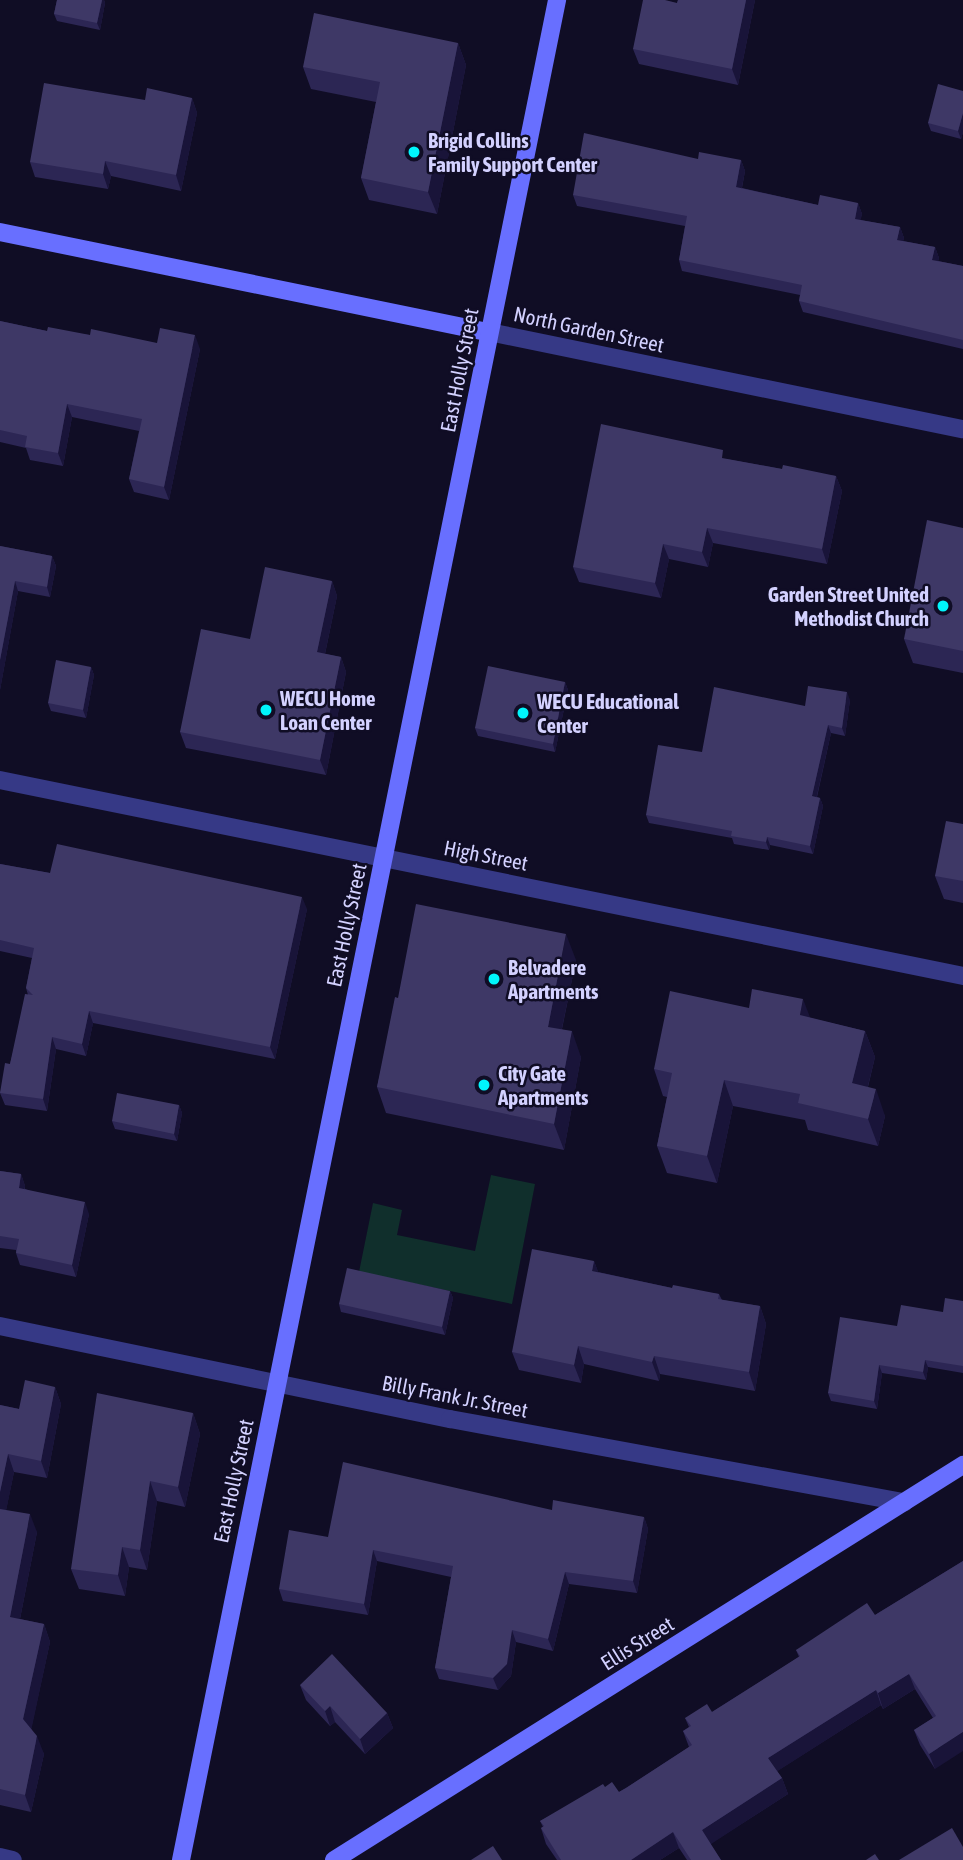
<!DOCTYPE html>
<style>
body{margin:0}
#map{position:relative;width:963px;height:1860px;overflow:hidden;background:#100d25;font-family:"Asap Condensed",sans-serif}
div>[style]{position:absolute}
.green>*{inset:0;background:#102f2c}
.street>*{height:18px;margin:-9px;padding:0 9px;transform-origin:9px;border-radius:9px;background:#363986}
.secondary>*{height:18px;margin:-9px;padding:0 9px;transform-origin:9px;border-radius:9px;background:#686fff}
.wall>*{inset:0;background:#2c2654}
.shaded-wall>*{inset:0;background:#191439}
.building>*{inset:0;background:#3e3866}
.dots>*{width:19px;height:19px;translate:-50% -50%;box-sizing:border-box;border:4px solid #100d25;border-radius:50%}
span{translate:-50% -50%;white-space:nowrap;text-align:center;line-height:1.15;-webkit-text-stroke:5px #100d25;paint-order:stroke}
.poi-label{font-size:21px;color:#d3d1ff;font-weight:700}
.left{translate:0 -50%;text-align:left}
.right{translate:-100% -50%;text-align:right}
.street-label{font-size:21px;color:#d3d1ff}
</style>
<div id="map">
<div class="green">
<i style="clip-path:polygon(491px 1175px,535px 1184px,512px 1304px,359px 1272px,373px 1203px,402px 1210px,397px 1235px,475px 1251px)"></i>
</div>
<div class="street">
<i style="left:489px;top:332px;width:484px;rotate:11.6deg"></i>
<i style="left:0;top:780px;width:983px;rotate:11.5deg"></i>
<i style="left:0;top:1326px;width:460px;rotate:11.7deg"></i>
<i style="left:450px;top:1419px;width:462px;rotate:10.4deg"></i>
<i style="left:0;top:1857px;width:13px;rotate:13deg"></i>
</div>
<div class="secondary">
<i style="left:0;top:232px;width:499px;rotate:11.6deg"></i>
<i style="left:181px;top:1860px;width:1898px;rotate:-78.57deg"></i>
<i style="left:334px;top:1860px;width:743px;rotate:-32.13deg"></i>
</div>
<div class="wall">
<i style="clip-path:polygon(57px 0,104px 0,105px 3px,100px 30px,57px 21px,54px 14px)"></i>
<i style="clip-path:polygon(678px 0,755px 0,738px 85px,639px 64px,633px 49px,677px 3px)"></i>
<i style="clip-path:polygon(458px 43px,466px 65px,437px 214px,369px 200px,361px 178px,376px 102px,311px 89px,303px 67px)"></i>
<i style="clip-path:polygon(963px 91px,963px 132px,961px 139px,931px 131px,928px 123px)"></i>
<i style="clip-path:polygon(192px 98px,197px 113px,181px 191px,111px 176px,108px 189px,35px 177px,30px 162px,145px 100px)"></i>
<i style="clip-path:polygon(698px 159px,741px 160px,745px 171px,742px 188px,818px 205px,858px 203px,862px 214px,860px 220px,900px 227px,904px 238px,903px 241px,935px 247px,939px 258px,938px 261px,963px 266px,963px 349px,803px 312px,799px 301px,800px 295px,682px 271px,679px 260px,685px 226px,577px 206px,573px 195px)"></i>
<i style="clip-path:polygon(0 321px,47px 331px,90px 335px,200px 349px,169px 500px,134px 492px,129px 479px,139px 431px,72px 417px,63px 466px,30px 460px,26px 448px,0 442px)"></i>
<i style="clip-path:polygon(726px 459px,782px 469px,836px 476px,842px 491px,827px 564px,713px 543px,708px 567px,669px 559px,661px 598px,579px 582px,573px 567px)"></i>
<i style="clip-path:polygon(963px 528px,963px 673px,913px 663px,904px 639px)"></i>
<i style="clip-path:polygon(0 546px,52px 556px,56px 566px,50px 597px,18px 591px,0 690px)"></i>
<i style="clip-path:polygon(332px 581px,337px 596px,325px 654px,341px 657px,346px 672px,326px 775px,186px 748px,180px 732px,250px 639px)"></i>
<i style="clip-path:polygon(91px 667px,94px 675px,86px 718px,51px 711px,48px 703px)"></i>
<i style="clip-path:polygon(565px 682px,568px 690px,555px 752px,478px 736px,475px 728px)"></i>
<i style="clip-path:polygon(850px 700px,845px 736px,831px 733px,817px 797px,820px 798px,823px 806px,813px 854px,770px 845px,769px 850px,734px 844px,732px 838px,649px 823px,646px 815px,702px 752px,805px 706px)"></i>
<i style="clip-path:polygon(963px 824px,963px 903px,944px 899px,935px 876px)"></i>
<i style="clip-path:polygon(0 864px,50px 873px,307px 909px,275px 1059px,93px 1023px,86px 1056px,56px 1049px,47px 1111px,5px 1105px,0 1093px,10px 1064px,28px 995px,26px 988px,32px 958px,0 951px)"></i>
<i style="clip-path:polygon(576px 960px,562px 1029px,581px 1057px,564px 1150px,386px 1113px,377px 1087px,398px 998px)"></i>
<i style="clip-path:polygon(749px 1008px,810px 1018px,865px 1031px,875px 1057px,868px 1087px,885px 1116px,878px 1146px,808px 1130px,805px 1120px,733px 1106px,717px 1183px,667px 1173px,657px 1146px,667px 1097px,663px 1096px,654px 1069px)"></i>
<i style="clip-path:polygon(179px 1105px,182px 1113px,177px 1141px,115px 1129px,112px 1121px)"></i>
<i style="clip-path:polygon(0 1171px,21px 1174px,25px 1186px,25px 1189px,89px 1214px,76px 1277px,20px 1265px,16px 1253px,16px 1250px,0 1248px)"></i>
<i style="clip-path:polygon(594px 1261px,598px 1272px,672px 1288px,719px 1294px,722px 1300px,760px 1306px,766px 1324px,755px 1391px,660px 1374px,659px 1381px,584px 1364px,581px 1383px,519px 1370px,512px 1352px)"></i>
<i style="clip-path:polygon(450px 1291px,453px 1298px,445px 1335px,341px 1312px,339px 1304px)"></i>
<i style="clip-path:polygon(963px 1301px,963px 1373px,928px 1367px,926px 1380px,882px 1373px,877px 1409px,831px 1401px,828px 1393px,897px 1326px,943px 1312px)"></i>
<i style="clip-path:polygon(55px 1387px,61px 1404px,47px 1478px,14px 1472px,6px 1510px,37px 1532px,20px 1619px,44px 1624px,50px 1642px,31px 1729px,44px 1754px,31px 1812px,0 1805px,0 1405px,19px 1409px)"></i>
<i style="clip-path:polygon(193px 1413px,200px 1434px,185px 1507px,157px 1501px,147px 1570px,129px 1567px,125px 1596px,79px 1589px,71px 1569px)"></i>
<i style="clip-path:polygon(552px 1510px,644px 1517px,648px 1529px,637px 1593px,569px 1584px,553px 1651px,516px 1642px,511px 1676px,498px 1690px,439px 1679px,435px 1668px,451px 1577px,377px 1561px,368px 1615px,283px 1601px,279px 1589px,328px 1537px)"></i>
<i style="clip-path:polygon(963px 1561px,935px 1769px,920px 1745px,914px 1730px,933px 1718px,915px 1689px,883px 1709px,881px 1705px,777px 1771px,782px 1778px,788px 1794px,710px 1844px,721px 1860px,687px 1860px,679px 1848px,660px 1860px,557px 1860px,546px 1844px,541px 1828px,543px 1827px,540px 1821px,605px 1787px,619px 1792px,626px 1788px,689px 1747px,683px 1731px,689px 1727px,685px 1718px,712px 1712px,799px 1657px,796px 1650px,875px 1615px)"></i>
<i style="clip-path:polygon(300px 1685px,387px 1713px,393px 1728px,365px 1754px,335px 1722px,330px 1726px,306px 1700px)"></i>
</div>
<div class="shaded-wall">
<i style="clip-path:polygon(102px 0,104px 0,105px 3px,100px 30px,97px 23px)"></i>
<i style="clip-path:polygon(746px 0,755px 0,738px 85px,732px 69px)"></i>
<i style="clip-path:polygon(458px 43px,466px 65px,437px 214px,428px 192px)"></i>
<i style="clip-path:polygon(192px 98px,197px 113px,181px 191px,176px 175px)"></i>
<i style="clip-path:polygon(963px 113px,963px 132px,961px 139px,958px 131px)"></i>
<i style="clip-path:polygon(741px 160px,745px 171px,740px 197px,736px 187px)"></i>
<i style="clip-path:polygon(105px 161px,111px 176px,108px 189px,103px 174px)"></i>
<i style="clip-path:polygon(858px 203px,862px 214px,859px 229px,855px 219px)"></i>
<i style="clip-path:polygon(900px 227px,904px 238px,901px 250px,897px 240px)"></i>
<i style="clip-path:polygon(935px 247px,939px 258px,936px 270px,932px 260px)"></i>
<i style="clip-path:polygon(195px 335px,200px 349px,169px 500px,164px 487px)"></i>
<i style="clip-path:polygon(67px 404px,72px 417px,63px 466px,58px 453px)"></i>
<i style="clip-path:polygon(836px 476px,842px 491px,827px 564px,822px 549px)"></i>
<i style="clip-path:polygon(707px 528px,713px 543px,708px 567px,702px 552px)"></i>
<i style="clip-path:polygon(663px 544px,669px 559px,661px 598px,655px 583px)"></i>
<i style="clip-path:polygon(52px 556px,56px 566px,50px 597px,47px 587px)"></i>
<i style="clip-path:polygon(15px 581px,18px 591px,0 690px,0 660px)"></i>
<i style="clip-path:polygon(332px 581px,337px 596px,322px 668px,317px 652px)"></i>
<i style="clip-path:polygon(341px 657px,346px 672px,326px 775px,320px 760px)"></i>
<i style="clip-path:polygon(91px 667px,94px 675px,86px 718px,83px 710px)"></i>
<i style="clip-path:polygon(565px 682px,568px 690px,555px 752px,553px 744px)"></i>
<i style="clip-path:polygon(847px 692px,850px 700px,845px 736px,842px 728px)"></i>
<i style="clip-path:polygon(828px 725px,831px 733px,815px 804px,812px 796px)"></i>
<i style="clip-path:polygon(820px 798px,823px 806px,813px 854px,810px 846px)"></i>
<i style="clip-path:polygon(767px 837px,770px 845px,769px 850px,766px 842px)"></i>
<i style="clip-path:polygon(302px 897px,307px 909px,275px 1059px,270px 1047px)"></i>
<i style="clip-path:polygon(566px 934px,576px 960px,557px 1052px,548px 1027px)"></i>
<i style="clip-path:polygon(803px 999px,813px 1025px,800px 1015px)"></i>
<i style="clip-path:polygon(89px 1011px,93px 1023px,86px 1056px,82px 1044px)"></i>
<i style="clip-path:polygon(572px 1031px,581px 1057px,564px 1150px,554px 1124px)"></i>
<i style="clip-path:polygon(865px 1031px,875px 1057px,862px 1110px,852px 1083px)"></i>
<i style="clip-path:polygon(52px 1037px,56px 1049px,47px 1111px,43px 1099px)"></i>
<i style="clip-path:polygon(724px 1080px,733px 1106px,717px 1183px,707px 1156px)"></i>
<i style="clip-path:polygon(876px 1089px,885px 1116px,878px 1146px,868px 1119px)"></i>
<i style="clip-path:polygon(179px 1105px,182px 1113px,177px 1141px,174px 1134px)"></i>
<i style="clip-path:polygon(21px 1174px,25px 1186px,23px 1200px,19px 1188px)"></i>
<i style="clip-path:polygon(85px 1202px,89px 1214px,76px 1277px,72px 1265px)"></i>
<i style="clip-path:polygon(594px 1261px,601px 1279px,592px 1271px)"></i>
<i style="clip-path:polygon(450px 1291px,453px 1298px,445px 1335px,442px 1327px)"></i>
<i style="clip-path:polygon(760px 1306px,766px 1324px,755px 1391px,749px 1372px)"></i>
<i style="clip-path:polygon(578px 1346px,584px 1364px,581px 1383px,574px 1365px)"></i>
<i style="clip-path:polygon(654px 1356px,660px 1374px,659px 1381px,652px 1362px)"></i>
<i style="clip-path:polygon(925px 1360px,928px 1367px,926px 1380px,923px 1372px)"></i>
<i style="clip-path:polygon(879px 1365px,882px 1373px,877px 1409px,874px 1401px)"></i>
<i style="clip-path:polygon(55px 1387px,61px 1404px,47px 1478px,41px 1461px)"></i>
<i style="clip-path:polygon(193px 1413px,200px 1434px,185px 1507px,178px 1487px)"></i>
<i style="clip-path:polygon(8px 1454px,14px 1472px,3px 1526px,0 1517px,0 1492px)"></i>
<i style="clip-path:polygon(150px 1481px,157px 1501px,147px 1570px,140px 1550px)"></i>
<i style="clip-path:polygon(30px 1514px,37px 1532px,17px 1634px,10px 1617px)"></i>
<i style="clip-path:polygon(644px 1517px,648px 1529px,637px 1593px,633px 1581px)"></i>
<i style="clip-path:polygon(122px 1547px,129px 1567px,125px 1596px,118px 1575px)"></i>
<i style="clip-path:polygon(373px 1550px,377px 1561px,368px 1615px,364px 1604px)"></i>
<i style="clip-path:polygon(565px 1572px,569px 1584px,553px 1651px,548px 1639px)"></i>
<i style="clip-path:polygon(44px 1624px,50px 1642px,30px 1736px,23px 1719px)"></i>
<i style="clip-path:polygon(512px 1630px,516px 1642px,511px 1676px,498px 1690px,493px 1678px)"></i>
<i style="clip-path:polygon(909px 1674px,915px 1689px,883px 1709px,878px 1693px)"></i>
<i style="clip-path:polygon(876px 1690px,881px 1705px,773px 1774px,768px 1758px)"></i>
<i style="clip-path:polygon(330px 1706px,335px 1722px,330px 1726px,325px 1711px)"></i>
<i style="clip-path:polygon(387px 1713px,393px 1728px,365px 1754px,360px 1739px)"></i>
<i style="clip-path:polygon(963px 1732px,963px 1751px,935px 1769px,929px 1754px)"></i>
<i style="clip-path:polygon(37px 1736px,44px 1754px,31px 1812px,25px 1795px)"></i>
<i style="clip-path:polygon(782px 1778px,788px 1794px,708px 1846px,702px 1830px)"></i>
<i style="clip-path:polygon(673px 1832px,679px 1848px,660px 1860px,631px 1860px)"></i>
</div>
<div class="building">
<i style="clip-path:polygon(57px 0,102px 0,97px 23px,54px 14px)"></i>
<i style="clip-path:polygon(643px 0,665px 0,677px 3px,678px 0,746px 0,732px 69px,633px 49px)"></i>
<i style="clip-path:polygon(314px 13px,458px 43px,428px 192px,361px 178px,380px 82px,303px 67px)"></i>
<i style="clip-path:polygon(44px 83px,145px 100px,147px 88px,192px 98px,176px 175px,105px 161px,103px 174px,30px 162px)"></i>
<i style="clip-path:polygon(938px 84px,963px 91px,963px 113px,958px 131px,928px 123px)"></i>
<i style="clip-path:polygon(584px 133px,698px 159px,699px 152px,741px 160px,736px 187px,818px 205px,820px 195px,858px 203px,855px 219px,900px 227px,897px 240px,935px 247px,932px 260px,963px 266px,963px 340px,799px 301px,802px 285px,679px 260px,687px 216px,573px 195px)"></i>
<i style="clip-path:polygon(0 321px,47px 331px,48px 327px,90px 335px,91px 329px,157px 343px,160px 328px,195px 335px,164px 487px,129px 479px,142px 419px,67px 404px,58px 453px,25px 447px,27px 436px,0 430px)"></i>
<i style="clip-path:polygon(601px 424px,723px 450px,722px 458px,782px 469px,783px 465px,836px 476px,822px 549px,707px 528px,702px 552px,663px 544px,655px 583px,573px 567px)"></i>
<i style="clip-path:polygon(927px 520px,963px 528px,963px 651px,904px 639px)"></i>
<i style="clip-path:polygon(0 546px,52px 556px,47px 587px,15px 581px,0 660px)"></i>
<i style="clip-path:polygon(265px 567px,332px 581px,317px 652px,341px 657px,320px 760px,180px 732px,201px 629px,250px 639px)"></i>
<i style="clip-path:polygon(56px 660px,91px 667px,83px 710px,48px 703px)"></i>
<i style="clip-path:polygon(488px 666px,565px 682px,553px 744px,475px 728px)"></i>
<i style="clip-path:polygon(808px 686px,847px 692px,842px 728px,828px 725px,812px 796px,820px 798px,810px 846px,767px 837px,766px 842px,731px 836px,732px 831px,646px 815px,658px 745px,702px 752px,714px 687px,805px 706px)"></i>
<i style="clip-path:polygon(946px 821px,963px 824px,963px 881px,935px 876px)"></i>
<i style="clip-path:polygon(57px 844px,302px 897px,270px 1047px,89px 1011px,82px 1044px,52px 1037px,43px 1099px,0 1093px,5px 1063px,10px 1064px,25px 994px,33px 995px,26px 988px,34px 948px,0 940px,0 864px,50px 873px)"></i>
<i style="clip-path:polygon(416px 904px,566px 934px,548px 1027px,572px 1031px,554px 1124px,377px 1087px,395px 997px,398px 998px)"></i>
<i style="clip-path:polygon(752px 989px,803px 999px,800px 1015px,865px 1031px,852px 1083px,876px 1089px,868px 1119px,798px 1103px,800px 1094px,724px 1080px,707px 1156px,657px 1146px,672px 1073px,654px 1069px,670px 991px,749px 1008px)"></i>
<i style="clip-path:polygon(117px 1093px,179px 1105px,174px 1134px,112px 1121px)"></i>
<i style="clip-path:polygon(0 1171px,21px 1174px,19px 1188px,85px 1202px,72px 1265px,16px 1253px,19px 1239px,0 1236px)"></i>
<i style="clip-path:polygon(532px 1249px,594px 1261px,592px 1271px,672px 1288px,673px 1285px,719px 1294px,718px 1299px,760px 1306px,749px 1372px,654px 1356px,652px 1362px,578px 1346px,574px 1365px,512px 1352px)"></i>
<i style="clip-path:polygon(347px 1268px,450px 1291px,442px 1327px,339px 1304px)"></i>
<i style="clip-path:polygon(945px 1298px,963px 1301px,963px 1366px,925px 1360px,923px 1372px,879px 1365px,874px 1401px,828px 1393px,840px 1317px,897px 1326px,901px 1305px,943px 1312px)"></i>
<i style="clip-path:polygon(25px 1380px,55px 1387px,41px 1461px,8px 1454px,0 1492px,0 1405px,19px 1409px)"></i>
<i style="clip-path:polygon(97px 1393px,193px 1413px,178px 1487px,150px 1481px,140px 1550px,122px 1547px,118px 1575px,71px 1569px)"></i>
<i style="clip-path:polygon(343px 1462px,552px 1510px,553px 1500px,644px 1517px,633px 1581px,565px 1572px,548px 1639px,512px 1630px,507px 1664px,493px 1678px,435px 1668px,453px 1566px,373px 1550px,364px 1604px,279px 1589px,289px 1530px,328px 1537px)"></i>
<i style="clip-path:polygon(0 1509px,30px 1514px,10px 1617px,44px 1624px,23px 1719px,37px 1736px,25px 1795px,0 1789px)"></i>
<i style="clip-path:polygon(963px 1561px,963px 1732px,929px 1754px,914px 1730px,936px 1716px,909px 1674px,878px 1693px,876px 1690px,768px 1758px,782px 1778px,702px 1830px,721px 1860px,691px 1860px,673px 1832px,631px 1860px,561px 1860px,541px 1828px,544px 1826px,540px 1821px,603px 1784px,605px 1787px,612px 1782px,619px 1792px,626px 1788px,692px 1745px,683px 1731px,691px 1726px,685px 1718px,707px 1704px,712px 1712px,800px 1656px,796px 1650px,867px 1603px,875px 1615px)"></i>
<i style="clip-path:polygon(332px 1654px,387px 1713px,360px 1739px,330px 1706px,325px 1711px,300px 1685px)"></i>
<i style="clip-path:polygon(952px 1828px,963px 1847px,963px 1860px,899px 1860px)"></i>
<i style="clip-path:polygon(493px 1846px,502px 1860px,471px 1860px)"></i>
<i style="clip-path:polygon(875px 1854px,879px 1860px,866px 1860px)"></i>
</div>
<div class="dots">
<i style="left:414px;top:152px;background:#00f5fc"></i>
<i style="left:943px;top:606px;background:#00f5fc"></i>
<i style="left:266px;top:710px;background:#00f5fc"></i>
<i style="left:523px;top:713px;background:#00f5fc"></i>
<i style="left:494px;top:979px;background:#00f5fc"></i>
<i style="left:484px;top:1085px;background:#00f5fc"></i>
</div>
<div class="poi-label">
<span class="left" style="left:428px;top:152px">Brigid Collins<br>Family Support Center</span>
<span class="right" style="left:929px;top:606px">Garden Street United<br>Methodist Church</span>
<span class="left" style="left:280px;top:710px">WECU Home<br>Loan Center</span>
<span class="left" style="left:537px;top:713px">WECU Educational<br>Center</span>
<span class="left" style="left:508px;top:979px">Belvadere<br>Apartments</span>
<span class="left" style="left:498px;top:1085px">City Gate<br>Apartments</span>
</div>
<div class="street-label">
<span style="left:589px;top:329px;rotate:12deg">North Garden Street</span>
<span style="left:459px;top:370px;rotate:-79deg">East Holly Street</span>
<span style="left:486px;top:855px;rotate:11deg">High Street</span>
<span style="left:346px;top:925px;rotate:-78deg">East Holly Street</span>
<span style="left:455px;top:1396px;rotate:11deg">Billy Frank Jr. Street</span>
<span style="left:233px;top:1481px;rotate:-78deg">East Holly Street</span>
<span style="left:637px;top:1643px;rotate:-32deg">Ellis Street</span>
</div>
</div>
